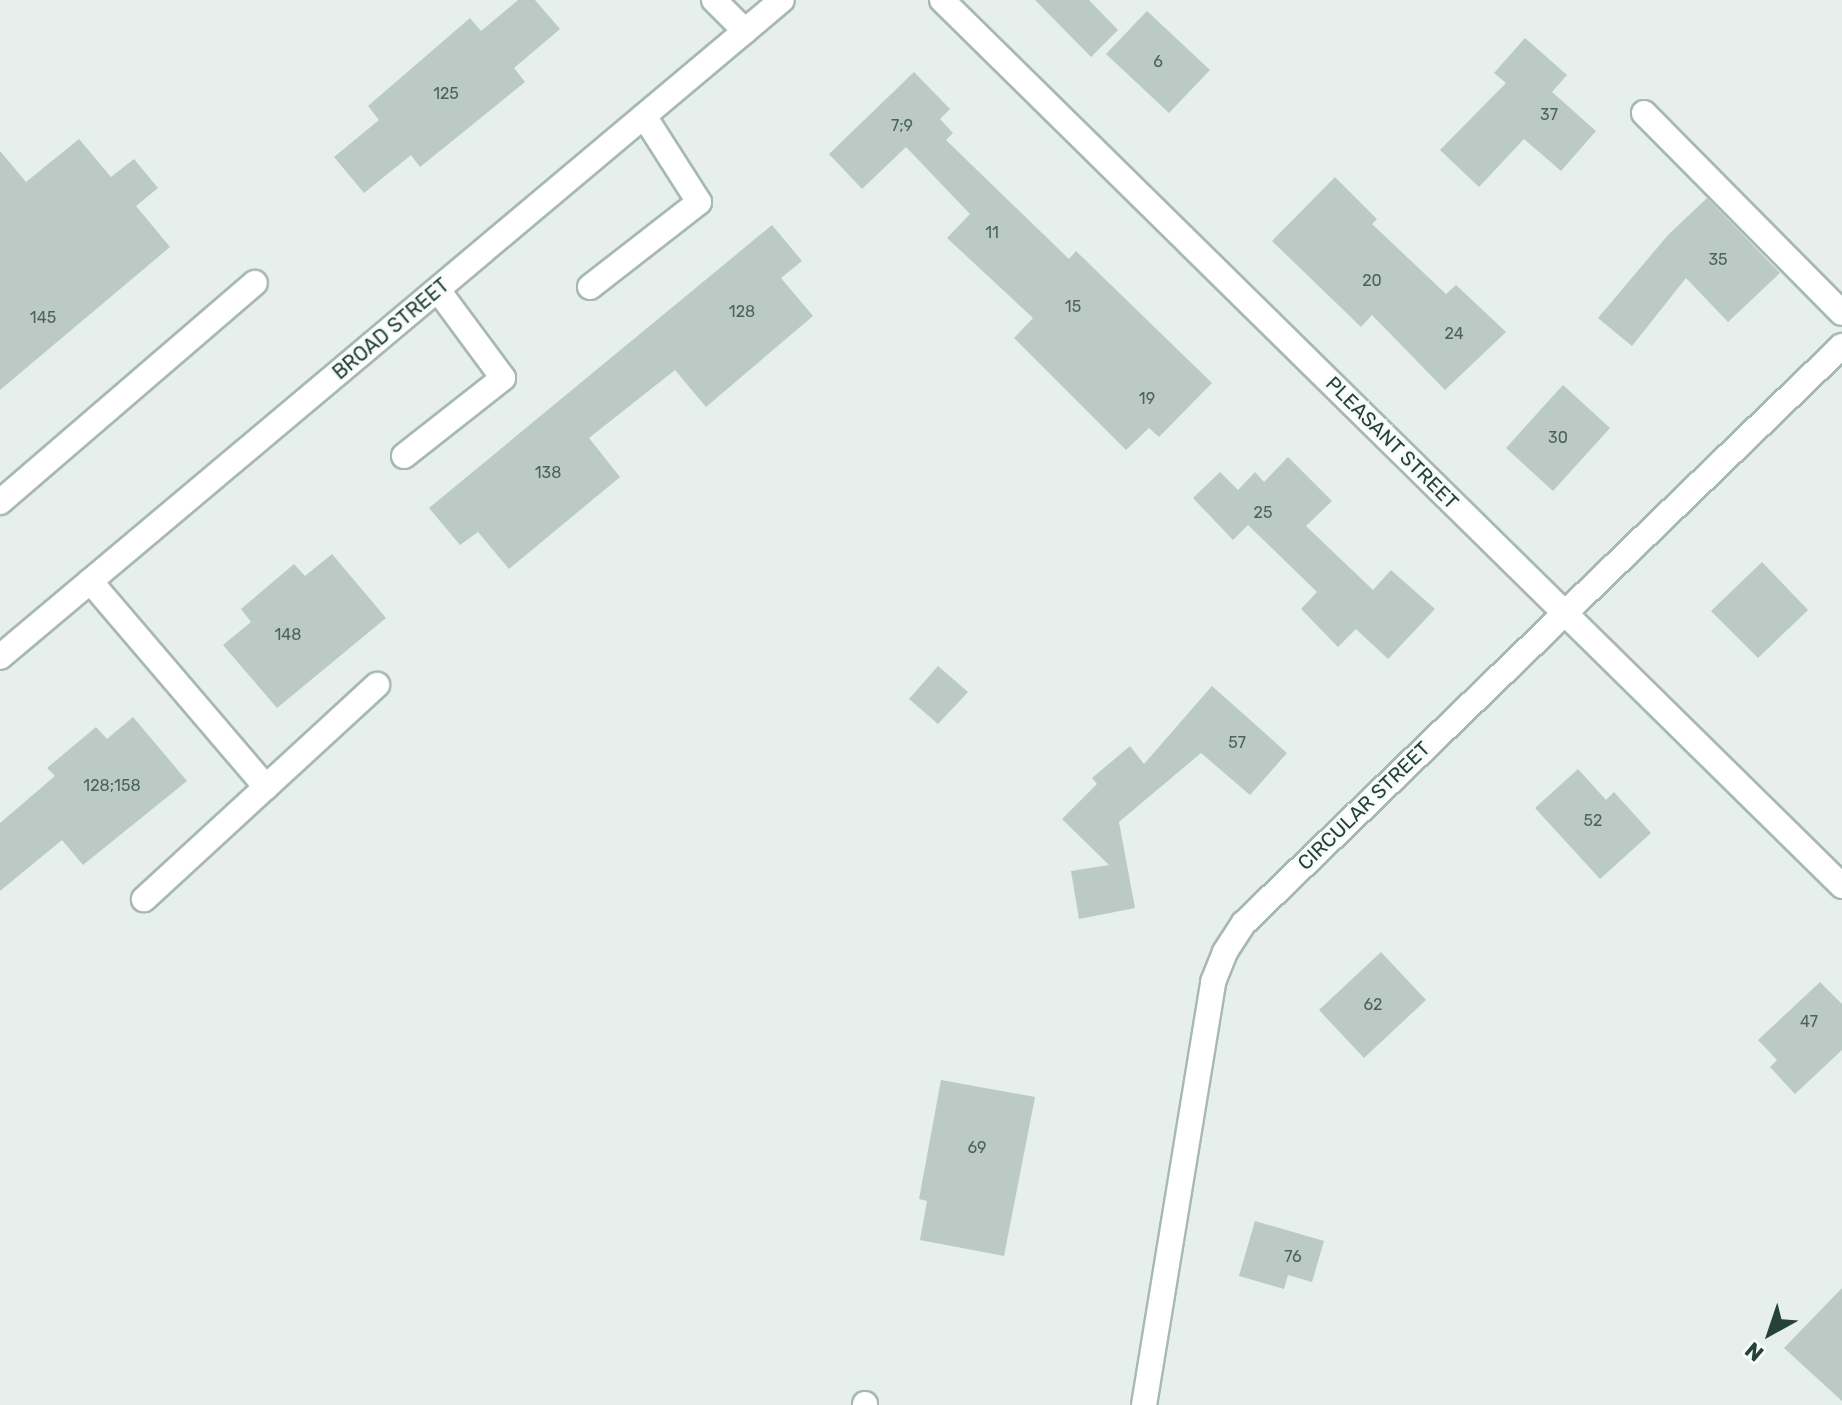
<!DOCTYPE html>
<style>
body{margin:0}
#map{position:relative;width:1842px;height:1405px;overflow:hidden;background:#e6efeb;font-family:Rubik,sans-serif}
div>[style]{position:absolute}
.building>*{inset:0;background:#bbcac4}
.roads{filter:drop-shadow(2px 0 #a8b8b2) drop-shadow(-2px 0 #a8b8b2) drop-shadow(0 2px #a8b8b2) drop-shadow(0 -2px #a8b8b2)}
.service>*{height:24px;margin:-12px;padding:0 12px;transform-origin:12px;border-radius:12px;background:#fff}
.minor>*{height:24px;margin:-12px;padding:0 12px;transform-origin:12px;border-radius:12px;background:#fff}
span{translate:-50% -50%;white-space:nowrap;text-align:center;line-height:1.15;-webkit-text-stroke:6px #f7fbf9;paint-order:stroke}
.number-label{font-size:16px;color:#4a645c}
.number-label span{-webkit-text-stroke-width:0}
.street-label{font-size:20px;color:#24423a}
.north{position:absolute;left:1730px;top:1293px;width:80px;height:80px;-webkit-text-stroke:6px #f7fbf9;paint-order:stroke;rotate:220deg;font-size:22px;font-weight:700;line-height:32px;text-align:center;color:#24423a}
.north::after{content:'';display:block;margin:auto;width:28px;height:36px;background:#24423a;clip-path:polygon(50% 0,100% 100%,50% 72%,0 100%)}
</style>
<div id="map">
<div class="building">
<i style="clip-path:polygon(518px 0,535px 0,560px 29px,514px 68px,525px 82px,420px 167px,411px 155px,364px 193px,334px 157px,379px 120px,368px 106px,470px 18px,481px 31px)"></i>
<i style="clip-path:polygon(1035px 0,1089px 0,1118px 30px,1091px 57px)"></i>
<i style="clip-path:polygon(1147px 11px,1210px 70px,1169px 113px,1106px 54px)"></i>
<i style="clip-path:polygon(1525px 38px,1567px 75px,1552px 92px,1596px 131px,1561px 171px,1524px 139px,1479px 187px,1440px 150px,1506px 83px,1494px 73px)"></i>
<i style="clip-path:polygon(914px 72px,950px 109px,940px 119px,953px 133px,946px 140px,1069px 259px,1076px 251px,1212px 383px,1159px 437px,1149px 428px,1126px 450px,1014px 338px,1033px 318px,947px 238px,970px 214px,906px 147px,862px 189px,829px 154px)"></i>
<i style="clip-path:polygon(79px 139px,111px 177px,134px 159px,158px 188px,136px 206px,170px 247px,0 390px,0 151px,26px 182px)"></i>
<i style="clip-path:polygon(1335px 177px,1377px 219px,1372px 224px,1446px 294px,1456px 285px,1506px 332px,1445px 390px,1372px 315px,1361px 327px,1272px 241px)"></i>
<i style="clip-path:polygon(1707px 198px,1780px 273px,1728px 322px,1686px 278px,1632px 346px,1598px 318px,1668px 235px)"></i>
<i style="clip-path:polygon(772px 225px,802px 261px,781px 278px,813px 316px,706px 407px,675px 370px,589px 438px,620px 477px,509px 569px,478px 532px,460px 545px,429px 508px)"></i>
<i style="clip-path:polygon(1563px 385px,1610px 428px,1553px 491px,1506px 448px)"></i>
<i style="clip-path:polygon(1288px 457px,1332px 501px,1306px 526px,1373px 590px,1391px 570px,1435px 609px,1388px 659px,1356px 629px,1338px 647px,1301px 609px,1317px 592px,1248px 525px,1233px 540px,1193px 498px,1220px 472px,1238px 490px,1255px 472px,1264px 482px)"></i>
<i style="clip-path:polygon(332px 554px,386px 618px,277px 708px,223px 645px,251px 622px,241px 609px,294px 564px,305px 576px)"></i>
<i style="clip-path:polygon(1762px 562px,1808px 610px,1758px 658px,1711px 611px)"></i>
<i style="clip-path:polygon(938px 666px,968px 692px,938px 724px,909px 699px)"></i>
<i style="clip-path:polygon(1212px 686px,1287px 753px,1250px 795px,1201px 753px,1119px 822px,1135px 908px,1079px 919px,1071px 871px,1109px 865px,1062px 819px,1097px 784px,1092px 778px,1130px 746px,1144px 764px)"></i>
<i style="clip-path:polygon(133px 717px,187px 781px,83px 865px,62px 840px,0 891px,0 823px,55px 776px,47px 768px,96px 727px,107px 739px)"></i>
<i style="clip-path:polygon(1578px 769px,1606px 800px,1614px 792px,1651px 833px,1600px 879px,1535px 808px)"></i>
<i style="clip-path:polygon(1381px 952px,1426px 1000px,1364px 1058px,1319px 1010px)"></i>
<i style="clip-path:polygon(1820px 982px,1842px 1004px,1842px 1050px,1795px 1094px,1770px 1067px,1777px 1060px,1758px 1040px)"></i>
<i style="clip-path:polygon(941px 1080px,1035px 1097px,1004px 1256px,920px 1240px,927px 1201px,919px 1199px)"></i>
<i style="clip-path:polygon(1255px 1221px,1324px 1241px,1312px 1282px,1288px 1275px,1284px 1289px,1239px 1276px)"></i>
<i style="clip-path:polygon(1842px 1288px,1842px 1401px,1784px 1348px)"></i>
</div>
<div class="roads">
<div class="service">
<i style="left:1644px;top:113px;width:281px;rotate:45.3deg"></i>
<i style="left:590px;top:287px;width:138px;rotate:-37.9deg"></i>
<i style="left:699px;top:202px;width:102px;rotate:-122.6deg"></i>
<i style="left:404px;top:456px;width:126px;rotate:-38.2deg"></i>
<i style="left:503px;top:378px;width:109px;rotate:-126.5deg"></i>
<i style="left:0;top:502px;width:336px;rotate:-40.7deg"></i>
<i style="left:90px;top:581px;width:271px;rotate:49.5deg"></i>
<i style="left:266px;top:787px;width:166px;rotate:137.4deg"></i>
<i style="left:266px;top:787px;width:151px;rotate:-42.6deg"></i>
<i style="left:865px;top:1405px;width:1px;rotate:-90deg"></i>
</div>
<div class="minor">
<i style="left:714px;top:0;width:44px;rotate:45deg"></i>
<i style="left:942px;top:0;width:1263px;rotate:44.55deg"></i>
<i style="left:0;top:657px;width:1021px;rotate:-40.04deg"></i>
<i style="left:1144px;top:1405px;width:429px;rotate:-80.7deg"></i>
<i style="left:1213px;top:982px;width:32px;rotate:-68deg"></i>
<i style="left:1225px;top:952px;width:35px;rotate:-57deg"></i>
<i style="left:1244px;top:923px;width:831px;rotate:-43.98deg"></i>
</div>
</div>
<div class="number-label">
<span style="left:1158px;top:62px">6</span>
<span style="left:446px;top:94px">125</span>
<span style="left:1549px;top:115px">37</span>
<span style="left:902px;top:126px">7;9</span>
<span style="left:992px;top:233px">11</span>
<span style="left:1718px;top:260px">35</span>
<span style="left:1372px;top:281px">20</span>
<span style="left:1073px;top:307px">15</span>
<span style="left:742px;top:312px">128</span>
<span style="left:43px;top:318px">145</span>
<span style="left:1454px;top:334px">24</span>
<span style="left:1147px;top:399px">19</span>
<span style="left:1558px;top:438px">30</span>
<span style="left:548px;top:473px">138</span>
<span style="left:1263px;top:513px">25</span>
<span style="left:288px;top:635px">148</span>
<span style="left:1237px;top:743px">57</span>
<span style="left:112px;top:786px">128;158</span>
<span style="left:1593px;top:821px">52</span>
<span style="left:1373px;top:1005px">62</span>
<span style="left:1809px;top:1022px">47</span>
<span style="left:977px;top:1148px">69</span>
<span style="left:1293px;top:1257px">76</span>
</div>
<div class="street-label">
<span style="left:391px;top:329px;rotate:-40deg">BROAD STREET</span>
<span style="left:1392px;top:443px;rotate:45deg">PLEASANT STREET</span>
<span style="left:1364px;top:806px;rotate:-44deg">CIRCULAR STREET</span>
</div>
<div class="north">N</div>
</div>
